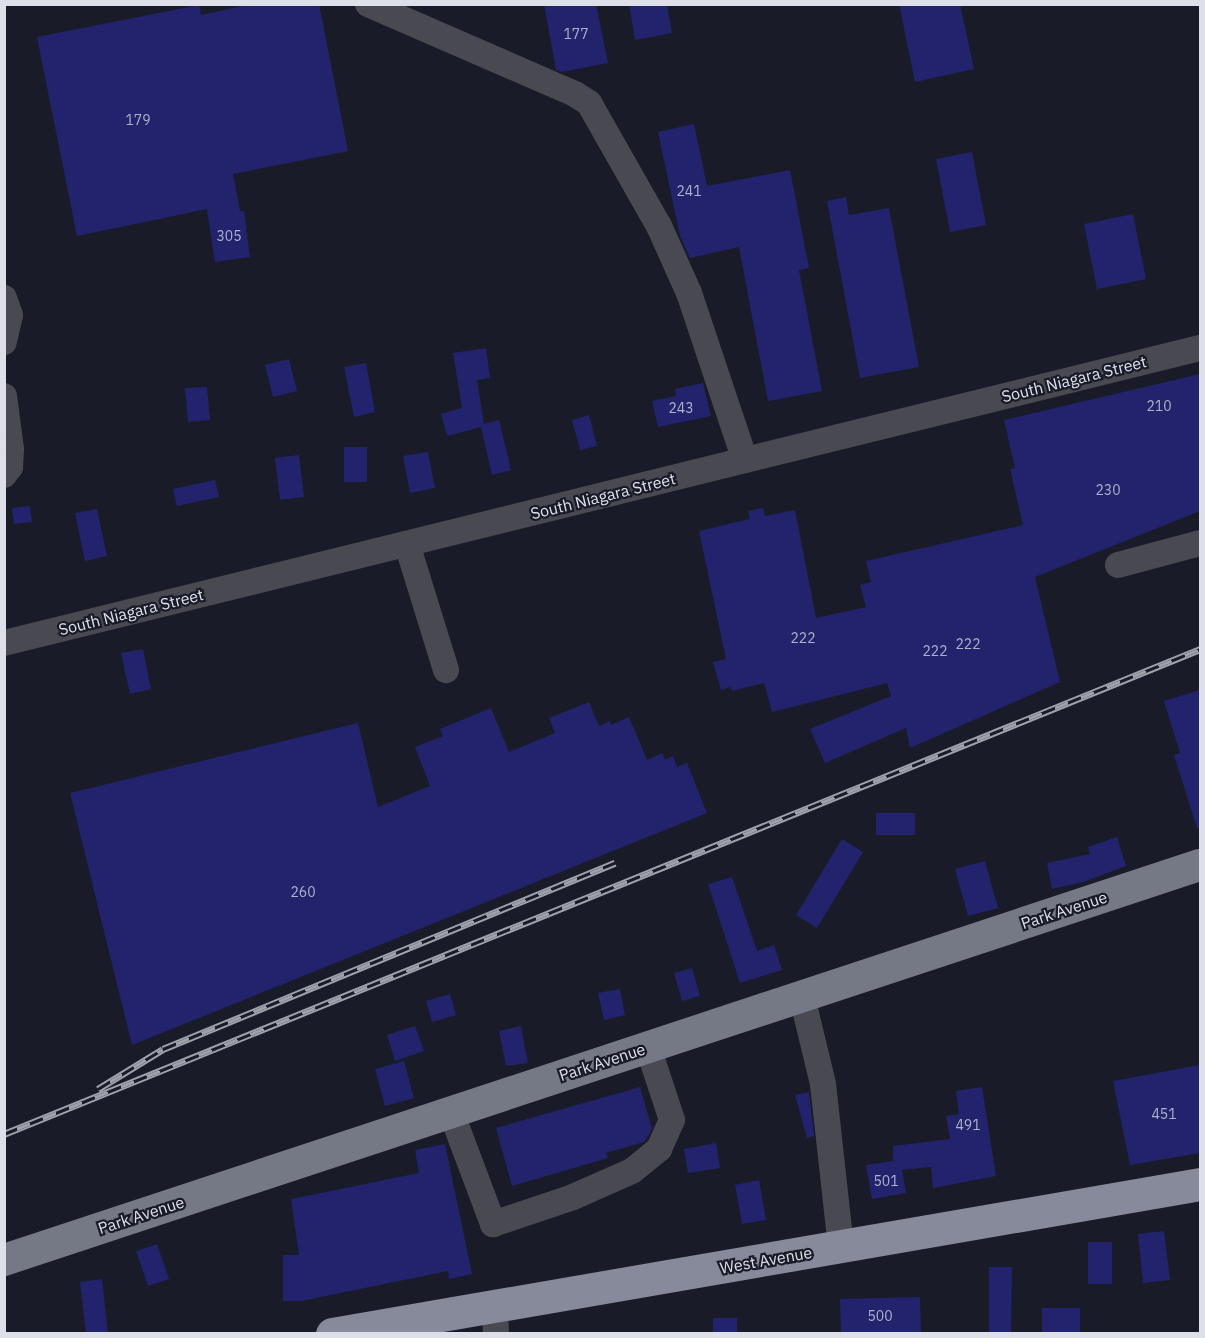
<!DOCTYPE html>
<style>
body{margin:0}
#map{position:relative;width:1205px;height:1338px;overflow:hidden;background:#191c28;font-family:"IBM Plex Sans",sans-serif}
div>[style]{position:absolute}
.building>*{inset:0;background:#22236c}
.minor>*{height:26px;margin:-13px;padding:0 13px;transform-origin:13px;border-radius:13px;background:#494a51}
.major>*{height:32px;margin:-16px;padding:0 16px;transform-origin:16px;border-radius:16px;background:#757885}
.highway>*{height:33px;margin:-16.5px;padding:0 16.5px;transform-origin:16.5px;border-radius:16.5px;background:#868a9a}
.rail>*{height:7px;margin-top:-3.5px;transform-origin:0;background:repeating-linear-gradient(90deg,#191c28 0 14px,#9fa1ab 0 28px);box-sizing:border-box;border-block:2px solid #9fa1ab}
span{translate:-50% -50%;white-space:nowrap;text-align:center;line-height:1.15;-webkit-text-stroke:4.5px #191c28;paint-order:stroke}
.number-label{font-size:14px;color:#afb1ca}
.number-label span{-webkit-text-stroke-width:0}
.street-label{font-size:16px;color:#dee0e9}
.frame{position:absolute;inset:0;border:6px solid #dee0e9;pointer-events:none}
</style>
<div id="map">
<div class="building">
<i style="clip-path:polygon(252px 4px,319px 4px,348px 151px,233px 174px,240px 211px,244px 211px,250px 257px,215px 262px,207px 209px,77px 236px,37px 37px,199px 5px,201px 15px)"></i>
<i style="clip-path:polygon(544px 4px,596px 4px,608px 63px,562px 72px,556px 70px)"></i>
<i style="clip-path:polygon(629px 4px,667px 4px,672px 33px,635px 40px)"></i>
<i style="clip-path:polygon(899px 4px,960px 4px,974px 69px,915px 82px)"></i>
<i style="clip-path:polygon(694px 124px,707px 186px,790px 170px,809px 268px,799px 270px,822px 391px,768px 401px,739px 247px,690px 258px,680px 236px,658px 132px)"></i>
<i style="clip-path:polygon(972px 152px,986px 225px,950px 232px,936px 159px)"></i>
<i style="clip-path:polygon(846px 197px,849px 215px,889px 208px,919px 367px,860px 378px,827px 201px)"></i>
<i style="clip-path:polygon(1133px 214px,1146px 279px,1097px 289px,1084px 224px)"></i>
<i style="clip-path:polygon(486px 348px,490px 378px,477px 380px,484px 424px,499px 420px,511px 470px,492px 475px,481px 427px,447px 436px,441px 414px,462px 408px,453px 353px)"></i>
<i style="clip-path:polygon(289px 359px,297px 391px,273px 397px,265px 365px)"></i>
<i style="clip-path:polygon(366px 363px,375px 412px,354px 417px,344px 367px)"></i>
<i style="clip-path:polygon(1200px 374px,1200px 511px,1035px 577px,1060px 682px,910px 748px,906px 728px,825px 763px,810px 729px,891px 696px,887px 683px,772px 712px,764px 683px,732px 691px,730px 687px,721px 690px,713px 662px,726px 659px,699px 531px,750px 519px,748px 511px,763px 508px,765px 516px,795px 510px,816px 618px,866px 607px,860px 585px,871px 582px,866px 561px,1023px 525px,1010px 469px,1015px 468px,1004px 420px)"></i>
<i style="clip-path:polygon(703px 383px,711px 416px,658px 427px,652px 401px,676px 396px,675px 389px)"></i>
<i style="clip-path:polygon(207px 387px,210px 420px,188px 422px,185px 388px)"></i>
<i style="clip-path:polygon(589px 415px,597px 446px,580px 450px,572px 420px)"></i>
<i style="clip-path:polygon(344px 447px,367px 447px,367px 482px,344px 482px)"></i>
<i style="clip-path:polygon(428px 452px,435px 488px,410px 493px,403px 456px)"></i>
<i style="clip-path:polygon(299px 455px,304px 497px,280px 500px,275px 458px)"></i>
<i style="clip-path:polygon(215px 480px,219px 497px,177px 506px,173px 489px)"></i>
<i style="clip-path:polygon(30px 506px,32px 522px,14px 524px,12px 508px)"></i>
<i style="clip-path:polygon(97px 509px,107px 556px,85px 561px,75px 513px)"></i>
<i style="clip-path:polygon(143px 649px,151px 689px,130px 694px,121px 653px)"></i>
<i style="clip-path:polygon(1200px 690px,1200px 828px,1197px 828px,1174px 755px,1180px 753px,1164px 701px)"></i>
<i style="clip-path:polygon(589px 702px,599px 726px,610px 721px,611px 725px,629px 717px,647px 760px,662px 753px,665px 760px,673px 756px,677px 767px,687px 763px,707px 813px,132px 1045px,70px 793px,358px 723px,378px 807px,430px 786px,415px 747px,443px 736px,440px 729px,491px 708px,509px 752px,555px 733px,549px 718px)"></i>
<i style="clip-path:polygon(876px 813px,915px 813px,915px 835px,876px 835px)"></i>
<i style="clip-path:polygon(1117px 837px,1126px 866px,1083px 882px,1052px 889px,1047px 863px,1090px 854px,1088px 847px)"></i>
<i style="clip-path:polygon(842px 839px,863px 852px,817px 928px,796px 915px)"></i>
<i style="clip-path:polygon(985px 861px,998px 908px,968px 916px,955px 869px)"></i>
<i style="clip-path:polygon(732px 877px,757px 951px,774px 945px,782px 970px,740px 983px,708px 884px)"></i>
<i style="clip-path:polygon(692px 968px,700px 996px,682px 1001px,674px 973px)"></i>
<i style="clip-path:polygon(620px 989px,625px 1015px,604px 1020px,598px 993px)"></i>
<i style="clip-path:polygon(450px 994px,456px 1015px,432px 1022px,426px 1001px)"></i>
<i style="clip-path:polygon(415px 1026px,424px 1051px,395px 1061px,387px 1035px)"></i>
<i style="clip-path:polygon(521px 1026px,528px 1063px,506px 1066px,499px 1031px)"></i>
<i style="clip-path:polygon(404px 1061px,414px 1098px,385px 1106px,375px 1069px)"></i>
<i style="clip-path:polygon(1200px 1065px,1200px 1153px,1130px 1165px,1113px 1081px)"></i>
<i style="clip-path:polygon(640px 1087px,652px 1129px,644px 1142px,606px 1153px,608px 1158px,512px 1186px,496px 1128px)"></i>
<i style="clip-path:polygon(982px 1087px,996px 1176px,933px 1188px,931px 1167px,902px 1170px,906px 1193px,872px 1199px,866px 1165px,893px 1161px,893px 1146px,950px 1139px,946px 1116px,959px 1114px,956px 1091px)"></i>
<i style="clip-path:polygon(809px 1092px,814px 1136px,807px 1138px,795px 1095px)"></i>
<i style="clip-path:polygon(716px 1143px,720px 1168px,688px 1173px,684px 1149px)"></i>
<i style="clip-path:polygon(445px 1144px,472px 1274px,449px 1279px,448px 1271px,301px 1301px,283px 1301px,283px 1255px,299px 1255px,291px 1199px,419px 1173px,415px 1150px)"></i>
<i style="clip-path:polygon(759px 1180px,766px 1220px,742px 1224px,735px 1185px)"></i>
<i style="clip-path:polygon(1164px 1231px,1170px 1280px,1143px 1283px,1138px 1234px)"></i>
<i style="clip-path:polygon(1088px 1242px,1112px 1242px,1112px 1284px,1088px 1284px)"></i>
<i style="clip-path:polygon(157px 1244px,169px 1279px,148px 1286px,136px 1251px)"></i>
<i style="clip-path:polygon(989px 1267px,1012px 1267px,1011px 1334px,989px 1334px)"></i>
<i style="clip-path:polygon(102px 1279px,108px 1334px,86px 1334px,80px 1282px)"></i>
<i style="clip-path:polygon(920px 1297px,921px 1334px,841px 1334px,840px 1299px)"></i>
<i style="clip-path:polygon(1042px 1308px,1080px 1308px,1080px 1334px,1042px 1334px)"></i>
<i style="clip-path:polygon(713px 1318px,737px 1318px,737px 1334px,713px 1334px)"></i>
</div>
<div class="minor">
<i style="left:368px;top:4px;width:226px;rotate:23.5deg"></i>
<i style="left:575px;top:94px;width:17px;rotate:33deg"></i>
<i style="left:589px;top:103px;width:142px;rotate:60.4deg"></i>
<i style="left:659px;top:226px;width:73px;rotate:65.9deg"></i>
<i style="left:689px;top:293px;width:176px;rotate:71.5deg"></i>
<i style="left:4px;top:298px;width:18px;rotate:71deg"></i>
<i style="left:10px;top:315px;width:28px;rotate:103deg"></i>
<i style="left:4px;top:396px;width:53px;rotate:82.5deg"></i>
<i style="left:11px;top:449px;width:18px;rotate:93deg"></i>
<i style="left:10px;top:467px;width:10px;rotate:127deg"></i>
<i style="left:407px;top:544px;width:132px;rotate:72.8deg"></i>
<i style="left:1118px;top:565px;width:85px;rotate:-15deg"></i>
<i style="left:4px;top:643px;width:1232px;rotate:-13.86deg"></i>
<i style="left:802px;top:997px;width:89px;rotate:76.4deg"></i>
<i style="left:823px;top:1084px;width:164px;rotate:83.7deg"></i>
<i style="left:451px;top:1112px;width:120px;rotate:69.4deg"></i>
<i style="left:493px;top:1224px;width:84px;rotate:-18.6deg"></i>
<i style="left:573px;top:1197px;width:64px;rotate:-23.8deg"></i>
<i style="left:632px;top:1171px;width:35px;rotate:-39deg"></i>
<i style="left:659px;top:1149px;width:32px;rotate:-66deg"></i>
<i style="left:672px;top:1120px;width:77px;rotate:-108.2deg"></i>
<i style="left:495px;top:1307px;width:27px;rotate:88deg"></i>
</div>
<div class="major">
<i style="left:4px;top:1260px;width:1260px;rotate:-18.28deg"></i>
</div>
<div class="highway">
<i style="left:332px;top:1334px;width:881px;rotate:-9.8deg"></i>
</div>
<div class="rail">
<i style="left:98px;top:1089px;width:76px;rotate:-31.6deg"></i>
<i style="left:163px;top:1049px;width:489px;rotate:-22.4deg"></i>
<i style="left:4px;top:1134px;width:1291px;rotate:-22.07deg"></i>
</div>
<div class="number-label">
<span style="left:576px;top:34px">177</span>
<span style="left:138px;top:120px">179</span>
<span style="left:689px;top:191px">241</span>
<span style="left:229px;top:236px">305</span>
<span style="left:1159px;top:406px">210</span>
<span style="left:681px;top:408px">243</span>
<span style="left:1108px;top:490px">230</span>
<span style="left:803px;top:638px">222</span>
<span style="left:968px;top:644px">222</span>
<span style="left:935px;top:651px">222</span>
<span style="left:303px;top:892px">260</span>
<span style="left:1164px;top:1114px">451</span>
<span style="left:968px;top:1125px">491</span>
<span style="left:886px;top:1181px">501</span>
<span style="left:880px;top:1316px">500</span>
</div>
<div class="street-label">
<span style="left:1074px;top:379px;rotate:-14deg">South Niagara Street</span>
<span style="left:603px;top:496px;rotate:-14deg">South Niagara Street</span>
<span style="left:131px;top:612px;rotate:-14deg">South Niagara Street</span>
<span style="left:1064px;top:910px;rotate:-18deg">Park Avenue</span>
<span style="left:602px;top:1062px;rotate:-18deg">Park Avenue</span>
<span style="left:141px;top:1215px;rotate:-18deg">Park Avenue</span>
<span style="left:766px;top:1260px;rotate:-10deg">West Avenue</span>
</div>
<div class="frame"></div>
</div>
